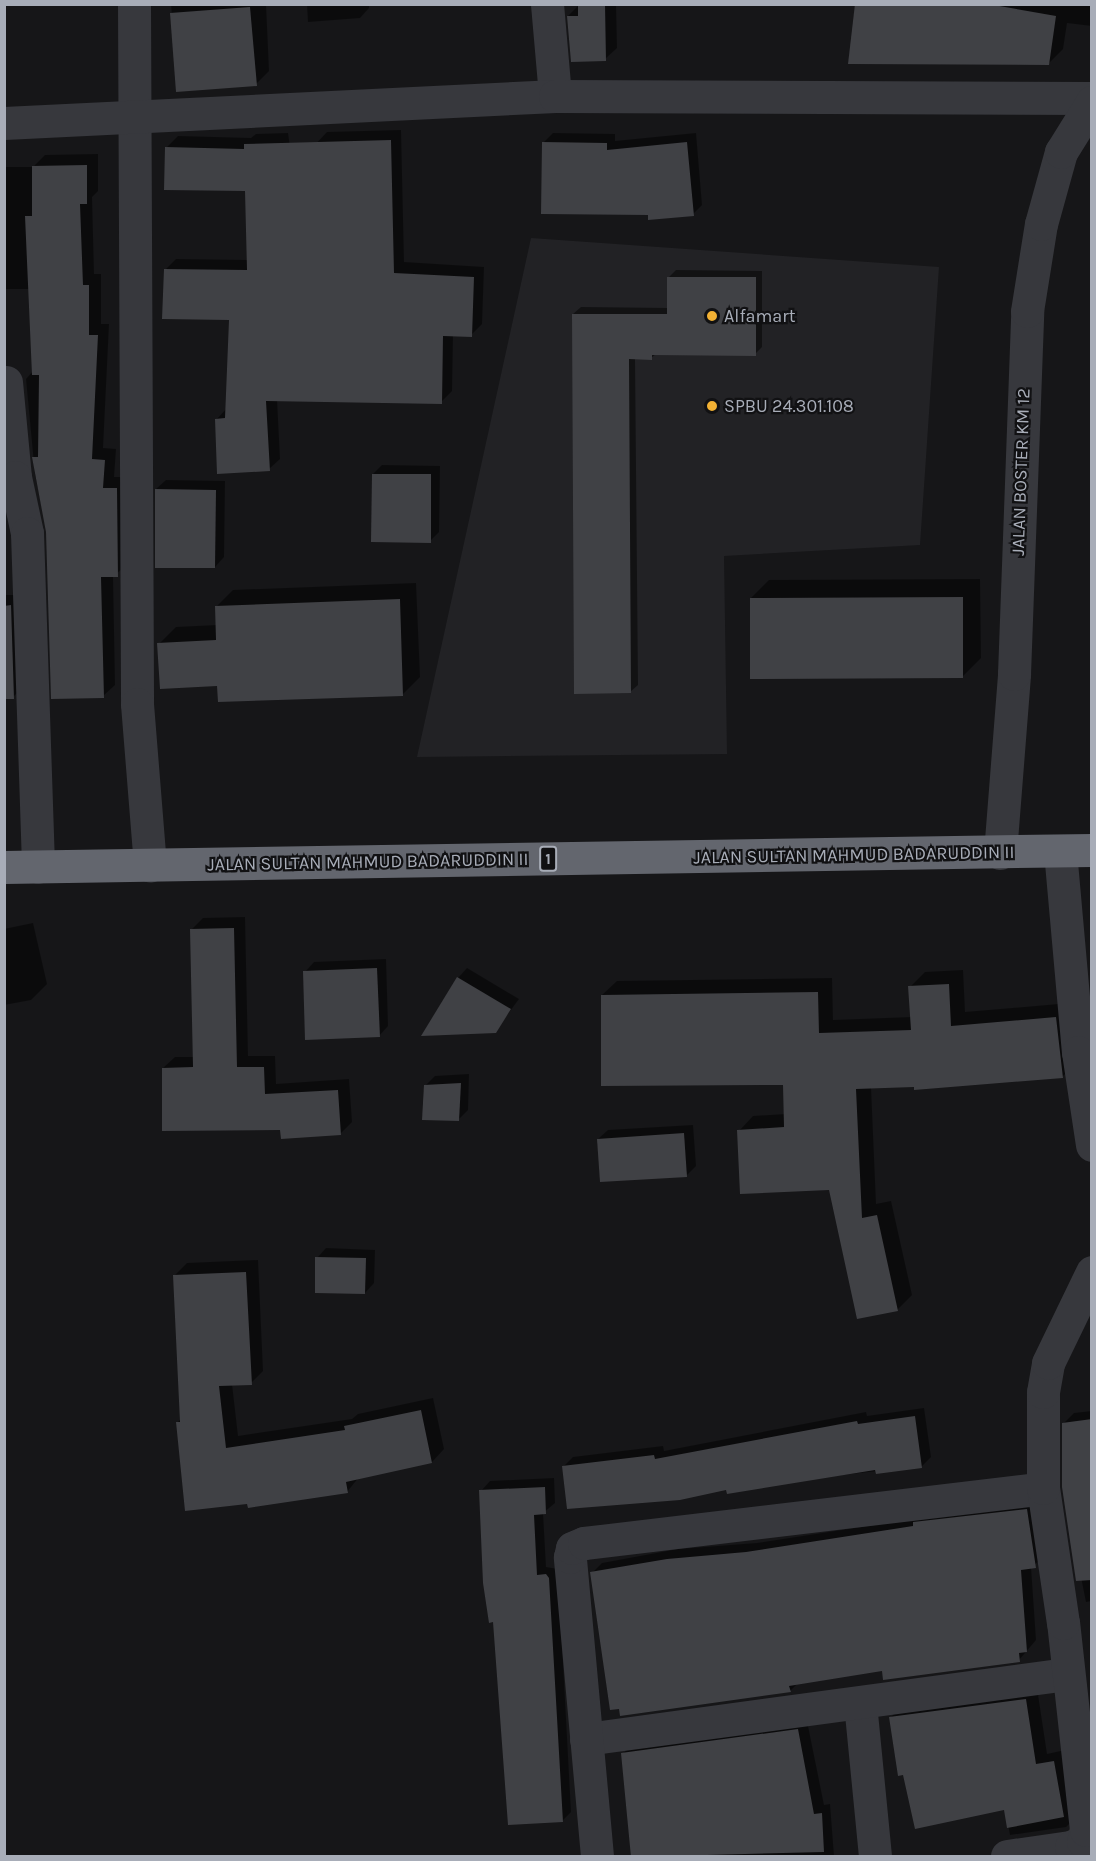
<!DOCTYPE html>
<style>
body{margin:0}
#map{position:relative;width:1096px;height:1861px;overflow:hidden;background:#161618;font-family:Karla,sans-serif}
div>[style]{position:absolute}
.built>*{inset:0;background:#222225}
.shadow>*{inset:0;background:#0007}
.building>*{inset:0;background:#404145}
.minor>*{height:33px;margin:-16.5px;padding:0 16.5px;transform-origin:16.5px;border-radius:16.5px;background:#37383d}
.highway>*{height:33px;margin:-16.5px;padding:0 16.5px;transform-origin:16.5px;border-radius:16.5px;background:#63666e}
.dots>*{width:16px;height:16px;translate:-50% -50%;box-sizing:border-box;border:3px solid #111113;border-radius:50%}
span{translate:-50% -50%;white-space:nowrap;text-align:center;line-height:1.15;-webkit-text-stroke:4.5px #111113;paint-order:stroke}
.shield-label span{padding:2px 4px;background:#111113;border:2px solid;border-radius:4px;-webkit-text-stroke-width:0}
.shield-label{font-size:16px;color:#a8adb8;font-weight:700}
.poi-label{font-size:18px;color:#a8adb8}
.left{translate:0 -50%;text-align:left}
.street-label{font-size:18px;color:#a8adb8}
.frame{position:absolute;inset:0;border:6px solid #a8adb8;pointer-events:none}
</style>
<div id="map">
<div class="built">
<i style="clip-path:polygon(531px 238px,939px 267px,920px 545px,724px 556px,727px 754px,417px 757px)"></i>
</div>
<div class="shadow">
<i style="clip-path:polygon(171px 4px,266px 4px,269px 71px,256px 84px,178px 90px)"></i>
<i style="clip-path:polygon(307px 4px,369px 4px,369px 8px,360px 18px,308px 22px)"></i>
<i style="clip-path:polygon(616px 4px,617px 48px,605px 59px,568px 16px,580px 4px)"></i>
<i style="clip-path:polygon(856px 4px,1092px 4px,1092px 26px,1067px 23px,1063px 49px,1049px 63px)"></i>
<i style="clip-path:polygon(401px 130px,404px 262px,484px 267px,482px 324px,471px 335px,453px 334px,452px 391px,441px 402px,277px 399px,280px 459px,269px 469px,216px 420px,227px 408px,231px 318px,165px 270px,176px 259px,248px 260px,246px 190px,167px 147px,178px 136px,251px 138px,256px 134px,288px 133px,293px 168px,327px 132px)"></i>
<i style="clip-path:polygon(553px 133px,615px 134px,615px 141px,696px 133px,702px 205px,693px 214px,649px 213px,543px 143px)"></i>
<i style="clip-path:polygon(98px 154px,98px 191px,92px 197px,94px 274px,101px 274px,101px 324px,109px 324px,103px 448px,116px 449px,114px 477px,128px 477px,129px 564px,113px 576px,115px 685px,103px 696px,47px 532px,35px 474px,26px 379px,33px 371px,30px 289px,4px 289px,4px 167px,33px 167px,45px 155px)"></i>
<i style="clip-path:polygon(676px 270px,762px 271px,762px 347px,755px 354px,656px 354px,651px 358px,635px 358px,638px 685px,630px 692px,573px 314px,581px 307px,669px 308px,669px 277px)"></i>
<i style="clip-path:polygon(382px 465px,440px 466px,439px 532px,430px 541px,373px 474px)"></i>
<i style="clip-path:polygon(166px 480px,225px 481px,224px 557px,215px 567px,156px 489px)"></i>
<i style="clip-path:polygon(980px 579px,981px 658px,963px 676px,751px 598px,769px 580px)"></i>
<i style="clip-path:polygon(416px 583px,420px 677px,403px 694px,219px 685px,159px 644px,176px 627px,217px 625px,216px 607px,233px 590px)"></i>
<i style="clip-path:polygon(4px 595px,21px 595px,24px 686px,13px 697px,4px 698px)"></i>
<i style="clip-path:polygon(245px 917px,248px 1056px,275px 1056px,276px 1084px,349px 1079px,352px 1122px,340px 1134px,282px 1128px,163px 1068px,175px 1057px,194px 1057px,191px 930px,203px 918px)"></i>
<i style="clip-path:polygon(33px 923px,47px 984px,31px 1000px,4px 1005px,4px 929px)"></i>
<i style="clip-path:polygon(386px 959px,388px 1026px,379px 1036px,305px 972px,314px 962px)"></i>
<i style="clip-path:polygon(467px 968px,519px 999px,495px 1031px,458px 978px)"></i>
<i style="clip-path:polygon(963px 970px,965px 1012px,1070px 1003px,1077px 1062px,1062px 1077px,871px 1087px,876px 1204px,891px 1201px,912px 1295px,897px 1310px,830px 1189px,739px 1131px,753px 1116px,786px 1114px,785px 1083px,602px 995px,617px 981px,832px 978px,833px 1020px,912px 1017px,910px 987px,925px 972px)"></i>
<i style="clip-path:polygon(469px 1074px,468px 1110px,458px 1120px,425px 1086px,435px 1076px)"></i>
<i style="clip-path:polygon(693px 1125px,696px 1166px,687px 1175px,598px 1139px,608px 1130px)"></i>
<i style="clip-path:polygon(326px 1248px,375px 1250px,374px 1283px,365px 1293px,317px 1258px)"></i>
<i style="clip-path:polygon(258px 1260px,263px 1371px,251px 1383px,232px 1384px,238px 1436px,352px 1419px,358px 1414px,433px 1398px,444px 1449px,432px 1462px,359px 1477px,347px 1492px,248px 1502px,177px 1423px,182px 1418px,174px 1276px,187px 1263px)"></i>
<i style="clip-path:polygon(924px 1408px,931px 1457px,922px 1466px,727px 1488px,564px 1466px,573px 1457px,663px 1446px,664px 1451px,866px 1412px,867px 1416px)"></i>
<i style="clip-path:polygon(1092px 1411px,1092px 1607px,1091px 1601px,1086px 1602px,1078px 1562px,1063px 1424px,1074px 1413px)"></i>
<i style="clip-path:polygon(554px 1478px,555px 1503px,543px 1513px,546px 1567px,558px 1569px,571px 1812px,562px 1821px,495px 1620px,481px 1491px,490px 1481px)"></i>
<i style="clip-path:polygon(1037px 1500px,1045px 1557px,1031px 1567px,1036px 1640px,1019px 1660px,883px 1670px,798px 1683px,790px 1691px,592px 1573px,602px 1563px,678px 1549px,757px 1543px)"></i>
<i style="clip-path:polygon(1037px 1688px,1047px 1754px,1065px 1750px,1078px 1815px,1066px 1827px,1010px 1835px,1005px 1808px,890px 1718px,902px 1706px)"></i>
<i style="clip-path:polygon(807px 1721px,824px 1805px,830px 1804px,834px 1856px,633px 1856px,623px 1754px,632px 1744px)"></i>
</div>
<div class="building">
<i style="clip-path:polygon(578px 4px,605px 4px,606px 61px,571px 62px,567px 16px,578px 16px)"></i>
<i style="clip-path:polygon(855px 4px,988px 4px,1056px 16px,1049px 65px,848px 64px)"></i>
<i style="clip-path:polygon(250px 7px,257px 86px,176px 92px,170px 13px)"></i>
<i style="clip-path:polygon(391px 140px,394px 273px,474px 277px,472px 337px,443px 336px,442px 404px,266px 401px,270px 471px,217px 474px,215px 419px,225px 418px,229px 320px,162px 319px,164px 269px,247px 270px,245px 191px,164px 190px,165px 147px,244px 149px,244px 144px)"></i>
<i style="clip-path:polygon(542px 142px,607px 143px,607px 150px,687px 142px,694px 216px,648px 220px,648px 215px,541px 214px)"></i>
<i style="clip-path:polygon(87px 165px,87px 204px,80px 204px,83px 285px,89px 285px,89px 335px,98px 335px,92px 459px,105px 460px,103px 488px,117px 488px,118px 577px,101px 577px,104px 698px,51px 699px,46px 532px,32px 457px,38px 457px,39px 375px,32px 375px,25px 216px,32px 216px,32px 166px)"></i>
<i style="clip-path:polygon(667px 277px,756px 277px,756px 356px,652px 355px,652px 360px,629px 359px,631px 693px,574px 694px,572px 314px,667px 314px)"></i>
<i style="clip-path:polygon(372px 474px,431px 474px,431px 543px,371px 542px)"></i>
<i style="clip-path:polygon(155px 489px,216px 490px,215px 568px,155px 568px)"></i>
<i style="clip-path:polygon(963px 597px,963px 678px,750px 679px,750px 598px)"></i>
<i style="clip-path:polygon(400px 599px,403px 696px,218px 702px,217px 686px,160px 689px,157px 643px,216px 640px,215px 606px)"></i>
<i style="clip-path:polygon(11px 605px,14px 699px,4px 699px,4px 606px)"></i>
<i style="clip-path:polygon(234px 928px,237px 1067px,264px 1067px,265px 1094px,338px 1090px,341px 1135px,281px 1139px,280px 1130px,162px 1131px,162px 1068px,193px 1067px,190px 929px)"></i>
<i style="clip-path:polygon(377px 968px,380px 1037px,305px 1040px,303px 971px)"></i>
<i style="clip-path:polygon(457px 977px,511px 1009px,496px 1033px,421px 1036px)"></i>
<i style="clip-path:polygon(949px 984px,951px 1026px,1056px 1017px,1063px 1078px,914px 1090px,914px 1087px,856px 1089px,862px 1218px,877px 1215px,898px 1311px,857px 1319px,829px 1190px,740px 1194px,737px 1130px,784px 1127px,783px 1085px,601px 1086px,601px 995px,818px 992px,819px 1033px,911px 1030px,908px 986px)"></i>
<i style="clip-path:polygon(461px 1083px,459px 1121px,422px 1120px,424px 1085px)"></i>
<i style="clip-path:polygon(684px 1133px,687px 1177px,600px 1182px,597px 1139px)"></i>
<i style="clip-path:polygon(315px 1257px,366px 1258px,365px 1294px,315px 1293px)"></i>
<i style="clip-path:polygon(246px 1272px,252px 1385px,219px 1386px,226px 1448px,345px 1430px,344px 1426px,421px 1410px,432px 1463px,346px 1482px,348px 1493px,248px 1508px,247px 1504px,185px 1511px,176px 1422px,180px 1422px,173px 1275px)"></i>
<i style="clip-path:polygon(915px 1416px,922px 1468px,876px 1474px,875px 1470px,727px 1494px,726px 1490px,680px 1500px,567px 1509px,562px 1466px,654px 1455px,655px 1459px,857px 1421px,858px 1424px)"></i>
<i style="clip-path:polygon(1092px 1419px,1092px 1580px,1076px 1581px,1062px 1487px,1062px 1423px)"></i>
<i style="clip-path:polygon(545px 1487px,546px 1514px,534px 1515px,537px 1575px,546px 1574px,549px 1578px,563px 1822px,508px 1825px,493px 1622px,489px 1623px,483px 1583px,479px 1490px)"></i>
<i style="clip-path:polygon(1027px 1509px,1036px 1568px,1021px 1570px,1027px 1652px,1019px 1653px,1020px 1662px,883px 1680px,882px 1671px,789px 1686px,791px 1692px,620px 1716px,619px 1709px,610px 1710px,590px 1572px,667px 1559px,746px 1552px,913px 1526px,913px 1522px)"></i>
<i style="clip-path:polygon(1026px 1699px,1036px 1764px,1054px 1761px,1064px 1817px,1007px 1828px,1004px 1810px,915px 1829px,903px 1775px,898px 1776px,889px 1717px)"></i>
<i style="clip-path:polygon(798px 1729px,814px 1814px,822px 1813px,824px 1852px,631px 1857px,621px 1753px)"></i>
</div>
<div class="minor">
<i style="left:134px;top:4px;width:700px;rotate:89.75deg"></i>
<i style="left:137px;top:704px;width:162px;rotate:85.4deg"></i>
<i style="left:547px;top:4px;width:92px;rotate:85deg"></i>
<i style="left:4px;top:123px;width:552px;rotate:-2.81deg"></i>
<i style="left:555px;top:96px;width:537px;rotate:0.21deg"></i>
<i style="left:6px;top:382px;width:95px;rotate:84.6deg"></i>
<i style="left:15px;top:477px;width:57px;rotate:77.9deg"></i>
<i style="left:27px;top:533px;width:334px;rotate:88.1deg"></i>
<i style="left:1060px;top:851px;width:202px;rotate:84.9deg"></i>
<i style="left:1078px;top:1052px;width:94px;rotate:81.4deg"></i>
<i style="left:1000px;top:853px;width:180px;rotate:-85.5deg"></i>
<i style="left:1014px;top:674px;width:363px;rotate:-87.9deg"></i>
<i style="left:1027px;top:311px;width:88px;rotate:-80.9deg"></i>
<i style="left:1041px;top:224px;width:75px;rotate:-74.5deg"></i>
<i style="left:1061px;top:152px;width:59px;rotate:-58.2deg"></i>
<i style="left:860px;top:1703px;width:154px;rotate:84.4deg"></i>
<i style="left:586px;top:1739px;width:486px;rotate:-7.7deg"></i>
<i style="left:597px;top:1856px;width:300px;rotate:-95.2deg"></i>
<i style="left:570px;top:1557px;width:9px;rotate:-77deg"></i>
<i style="left:572px;top:1548px;width:13px;rotate:-23deg"></i>
<i style="left:584px;top:1543px;width:462px;rotate:-6.8deg"></i>
<i style="left:1007px;top:1856px;width:65px;rotate:-8deg"></i>
<i style="left:1071px;top:1847px;width:13px;rotate:-27deg"></i>
<i style="left:1083px;top:1841px;width:11px;rotate:-75deg"></i>
<i style="left:1086px;top:1830px;width:208px;rotate:-96.3deg"></i>
<i style="left:1063px;top:1623px;width:136px;rotate:-98.4deg"></i>
<i style="left:1043px;top:1488px;width:96px;rotate:-90deg"></i>
<i style="left:1043px;top:1392px;width:29px;rotate:-80deg"></i>
<i style="left:1048px;top:1363px;width:101px;rotate:-64.2deg"></i>
</div>
<div class="highway">
<i style="left:4px;top:867px;width:1088px;rotate:-0.9deg"></i>
</div>
<div class="dots">
<i style="left:712px;top:316px;background:#f2b134"></i>
<i style="left:712px;top:406px;background:#f2b134"></i>
</div>
<div class="shield-label">
<span style="left:548px;top:859px">1</span>
</div>
<div class="poi-label">
<span class="left" style="left:724px;top:316px">Alfamart</span>
<span class="left" style="left:724px;top:406px">SPBU 24.301.108</span>
</div>
<div class="street-label">
<span style="left:1021px;top:472px;rotate:-88deg">JALAN BOSTER KM 12</span>
<span style="left:854px;top:855px;rotate:-1deg">JALAN SULTAN MAHMUD BADARUDDIN II</span>
<span style="left:368px;top:862px;rotate:-1deg">JALAN SULTAN MAHMUD BADARUDDIN II</span>
</div>
<div class="frame"></div>
</div>
